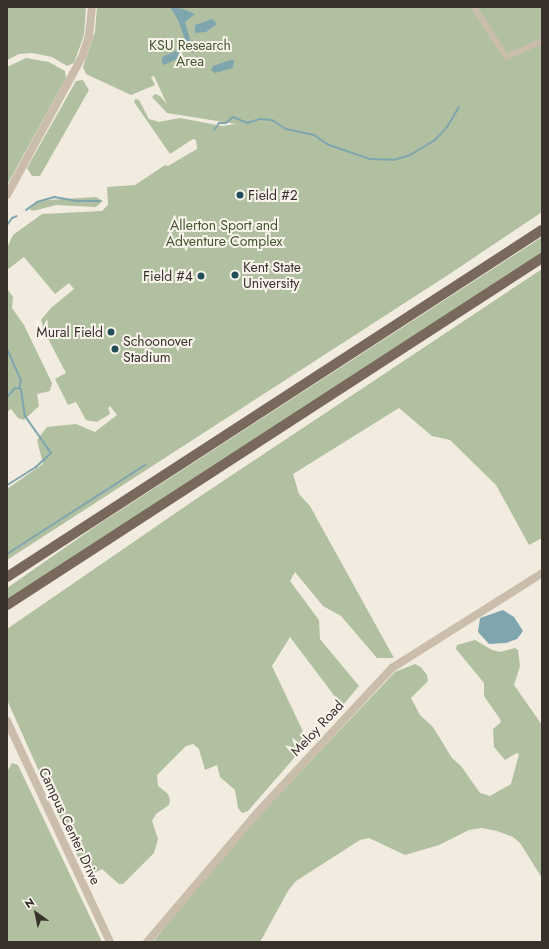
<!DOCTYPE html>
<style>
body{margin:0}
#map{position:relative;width:549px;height:949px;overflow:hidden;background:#f2ebdf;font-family:Jost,sans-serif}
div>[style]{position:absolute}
.green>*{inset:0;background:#b1c0a0}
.water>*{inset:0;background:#7fa6ae}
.stream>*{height:2px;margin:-1px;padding:0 1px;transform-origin:1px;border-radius:1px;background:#7fa6ae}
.minor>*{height:6px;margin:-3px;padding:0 3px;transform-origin:3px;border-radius:3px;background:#cabdab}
.tertiary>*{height:8px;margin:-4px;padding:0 4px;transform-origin:4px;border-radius:4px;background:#cabdab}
.primary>*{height:10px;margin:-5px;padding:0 5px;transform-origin:5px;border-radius:5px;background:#79695c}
.dots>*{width:11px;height:11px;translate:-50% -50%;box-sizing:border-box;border:2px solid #f9f5ec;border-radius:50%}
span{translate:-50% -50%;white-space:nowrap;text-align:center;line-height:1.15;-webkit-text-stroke:4px #f9f5ec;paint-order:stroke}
.park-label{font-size:14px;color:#43552f}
.poi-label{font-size:14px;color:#38302a}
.left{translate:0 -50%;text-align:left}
.right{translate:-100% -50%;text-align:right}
.street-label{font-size:14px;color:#38302a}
.frame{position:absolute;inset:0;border:8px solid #38302a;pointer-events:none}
.north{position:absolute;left:16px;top:893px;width:40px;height:40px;-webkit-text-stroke:3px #f9f5ec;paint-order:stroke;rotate:327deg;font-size:11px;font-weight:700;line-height:16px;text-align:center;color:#38302a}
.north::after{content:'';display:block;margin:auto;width:14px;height:18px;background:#38302a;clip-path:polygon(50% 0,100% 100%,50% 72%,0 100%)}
</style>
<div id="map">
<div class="green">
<i style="clip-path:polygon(7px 7px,86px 7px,84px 35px,74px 63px,67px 66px,52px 57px,32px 53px,19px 54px,7px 60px)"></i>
<i style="clip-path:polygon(97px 7px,542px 7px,542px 212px,448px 275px,7px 560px,7px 489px,43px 464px,37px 440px,47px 427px,76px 424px,95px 432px,117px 415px,110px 406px,108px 408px,110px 414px,97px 422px,86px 420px,76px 402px,68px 405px,55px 379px,66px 373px,44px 331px,41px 320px,51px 308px,74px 289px,69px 283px,55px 294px,24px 257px,7px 270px,7px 248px,13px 235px,42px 214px,102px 211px,108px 205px,107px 187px,135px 185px,165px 165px,168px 166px,197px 149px,196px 140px,193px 139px,170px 154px,134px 102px,135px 99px,139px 100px,149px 119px,159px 122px,180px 118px,222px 126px,236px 124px,167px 113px,152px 97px,155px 94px,160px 96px,167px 104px,154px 76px,151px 77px,155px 85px,131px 95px,86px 74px,83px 67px,95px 31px)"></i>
<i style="clip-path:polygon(26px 58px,49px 62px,65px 71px,66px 78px,7px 185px,7px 67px)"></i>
<i style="clip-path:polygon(83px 80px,89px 90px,40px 176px,32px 176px,27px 168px,76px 81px)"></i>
<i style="clip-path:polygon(96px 197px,103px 201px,96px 207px,56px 205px,33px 211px,29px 209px,36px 203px,48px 200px)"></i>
<i style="clip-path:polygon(542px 237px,542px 254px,7px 601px,7px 588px,96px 526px)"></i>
<i style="clip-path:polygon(542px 269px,542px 538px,529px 545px,496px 485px,450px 440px,432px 436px,399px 408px,293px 474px,299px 494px,310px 506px,394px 658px,377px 658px,341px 616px,323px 606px,295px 572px,290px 581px,319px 620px,320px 639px,359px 686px,342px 706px,290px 637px,272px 666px,308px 742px,248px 811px,242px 813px,238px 808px,235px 790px,220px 777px,217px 765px,205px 770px,199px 749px,193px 744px,186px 746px,157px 775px,158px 786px,168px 794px,170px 800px,169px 805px,156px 814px,152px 821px,158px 839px,154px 853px,123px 884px,119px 884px,102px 869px,94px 873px,93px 881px,78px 858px,7px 700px,7px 629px,196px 499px)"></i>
<i style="clip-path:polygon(7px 289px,13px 297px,12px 308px,24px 325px,52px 383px,50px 391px,37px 394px,39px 406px,24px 420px,18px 418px,11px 409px,7px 412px)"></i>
<i style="clip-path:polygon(475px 640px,492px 650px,500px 652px,515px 648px,518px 650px,520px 666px,514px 685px,542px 725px,542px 878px,520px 843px,513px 837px,497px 831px,482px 828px,469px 830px,439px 845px,405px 855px,369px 838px,360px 840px,296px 881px,288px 891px,260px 942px,153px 942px,186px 900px,272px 802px,395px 672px,415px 664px,421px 667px,427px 675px,428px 681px,411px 698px,420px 715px,433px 727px,452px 758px,461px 766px,480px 793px,490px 796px,511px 784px,519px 754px,517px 753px,505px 760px,494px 747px,493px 729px,501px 722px,500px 719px,484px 696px,484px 683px,456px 649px,457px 645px)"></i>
<i style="clip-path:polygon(12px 763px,18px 765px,102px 942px,7px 942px,7px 772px)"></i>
</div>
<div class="water">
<i style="clip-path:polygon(170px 7px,183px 9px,195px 14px,185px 22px,194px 53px,189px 51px,178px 20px)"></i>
<i style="clip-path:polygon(212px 19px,217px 24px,214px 26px,206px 32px,195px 33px,195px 25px)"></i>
<i style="clip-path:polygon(178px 50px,182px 54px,181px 57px,164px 65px,162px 63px,162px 57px)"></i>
<i style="clip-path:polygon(230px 60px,234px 60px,233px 68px,215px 73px,211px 70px,213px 66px)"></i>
<i style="clip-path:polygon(503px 610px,514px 617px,523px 631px,517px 639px,506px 643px,489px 644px,478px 632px,480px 618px)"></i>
</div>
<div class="stream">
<i style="left:214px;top:130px;width:9px;rotate:-54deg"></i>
<i style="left:219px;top:123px;width:7px"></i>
<i style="left:226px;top:123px;width:9px;rotate:-41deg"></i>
<i style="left:233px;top:117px;width:15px;rotate:23deg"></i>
<i style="left:247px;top:123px;width:14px;rotate:-17deg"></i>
<i style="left:260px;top:119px;width:12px;rotate:5deg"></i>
<i style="left:272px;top:120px;width:17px;rotate:33deg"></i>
<i style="left:286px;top:129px;width:29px;rotate:12deg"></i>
<i style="left:314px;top:135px;width:18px;rotate:34deg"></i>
<i style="left:329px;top:145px;width:43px;rotate:18.9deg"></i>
<i style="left:370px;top:159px;width:23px;rotate:2deg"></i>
<i style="left:393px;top:160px;width:18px;rotate:-16deg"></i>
<i style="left:410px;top:155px;width:29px;rotate:-31deg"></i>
<i style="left:435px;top:140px;width:18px;rotate:-47deg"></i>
<i style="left:447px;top:127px;width:23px;rotate:-59deg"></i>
<i style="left:26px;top:210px;width:14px;rotate:-36deg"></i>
<i style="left:37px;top:202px;width:18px;rotate:-16deg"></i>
<i style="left:54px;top:197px;width:23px;rotate:10deg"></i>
<i style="left:77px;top:201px;width:23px"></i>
<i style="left:7px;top:225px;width:9px;rotate:-54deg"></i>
<i style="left:12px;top:218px;width:5px;rotate:-22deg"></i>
<i style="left:7px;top:349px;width:35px;rotate:66deg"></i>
<i style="left:21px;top:381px;width:7px;rotate:106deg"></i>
<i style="left:7px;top:397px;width:12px;rotate:-48deg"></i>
<i style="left:15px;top:388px;width:6px;rotate:9deg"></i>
<i style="left:21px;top:389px;width:27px;rotate:82deg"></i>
<i style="left:25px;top:416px;width:45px;rotate:54.9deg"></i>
<i style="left:51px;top:453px;width:21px;rotate:137deg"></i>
<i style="left:36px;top:467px;width:34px;rotate:148deg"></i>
<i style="left:7px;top:554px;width:164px;rotate:-32.8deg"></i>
</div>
<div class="minor">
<i style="left:474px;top:7px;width:59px;rotate:57.4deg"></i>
<i style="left:506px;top:57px;width:39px;rotate:-24deg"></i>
</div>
<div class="tertiary">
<i style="left:7px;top:195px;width:157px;rotate:-61.5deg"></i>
<i style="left:82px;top:57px;width:23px;rotate:-72deg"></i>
<i style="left:89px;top:35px;width:28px;rotate:-84deg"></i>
<i style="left:7px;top:721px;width:244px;rotate:65deg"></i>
<i style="left:147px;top:942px;width:171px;rotate:-49.5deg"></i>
<i style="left:258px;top:812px;width:197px;rotate:-47.1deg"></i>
<i style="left:392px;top:668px;width:178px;rotate:-32.3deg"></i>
</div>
<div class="primary">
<i style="left:7px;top:577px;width:638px;rotate:-32.97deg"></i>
<i style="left:7px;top:605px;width:638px;rotate:-32.97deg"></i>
</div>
<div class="dots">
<i style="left:240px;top:195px;background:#214e58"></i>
<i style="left:235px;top:275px;background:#214e58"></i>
<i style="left:201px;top:276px;background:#214e58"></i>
<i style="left:111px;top:332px;background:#214e58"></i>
<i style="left:115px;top:349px;background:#214e58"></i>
</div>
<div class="park-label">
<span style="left:190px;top:53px">KSU Research<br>Area</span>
<span style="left:224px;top:233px">Allerton Sport and<br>Adventure Complex</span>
</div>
<div class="poi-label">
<span class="left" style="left:248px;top:195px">Field #2</span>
<span class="left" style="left:243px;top:275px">Kent State<br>University</span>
<span class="right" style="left:193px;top:276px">Field #4</span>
<span class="right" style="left:103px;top:332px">Mural Field</span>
<span class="left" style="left:123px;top:349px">Schoonover<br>Stadium</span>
</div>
<div class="street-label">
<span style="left:317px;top:728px;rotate:-47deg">Meloy Road</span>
<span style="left:70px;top:826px;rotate:65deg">Campus Center Drive</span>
</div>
<div class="frame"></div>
<div class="north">N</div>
</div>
